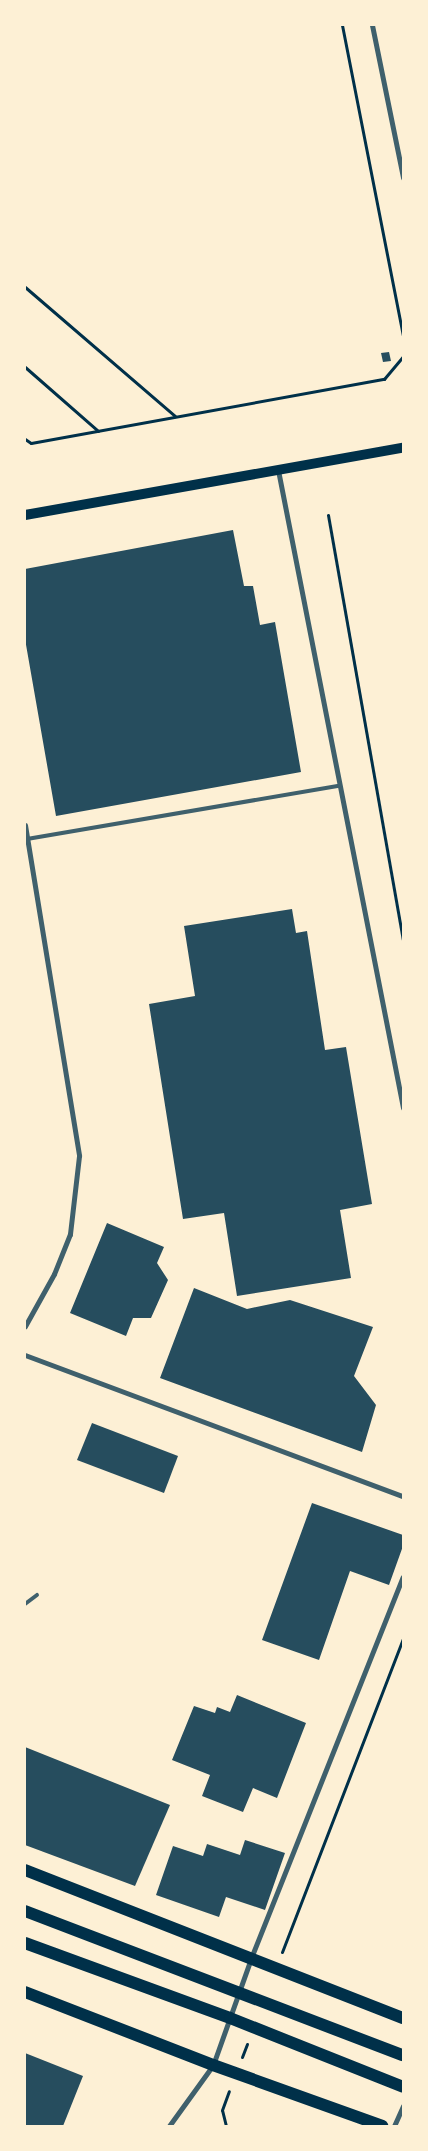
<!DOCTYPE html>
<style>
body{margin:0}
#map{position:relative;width:428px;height:2151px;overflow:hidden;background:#fdf0d5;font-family:Roboto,sans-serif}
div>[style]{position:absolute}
.building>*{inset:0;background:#264d5e}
.path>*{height:3px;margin:-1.5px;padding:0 1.5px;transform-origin:1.5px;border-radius:1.5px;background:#003049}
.service>*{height:4px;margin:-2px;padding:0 2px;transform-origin:2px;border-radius:2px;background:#3f606c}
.minor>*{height:5px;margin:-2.5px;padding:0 2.5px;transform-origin:2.5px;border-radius:2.5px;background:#3f606c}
.secondary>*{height:10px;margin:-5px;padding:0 5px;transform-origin:5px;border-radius:5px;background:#003049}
.primary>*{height:12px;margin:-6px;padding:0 6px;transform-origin:6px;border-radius:6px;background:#003049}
span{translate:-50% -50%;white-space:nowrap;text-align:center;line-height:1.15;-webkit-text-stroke:4.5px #fdf0d5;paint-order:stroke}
.frame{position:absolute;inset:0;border:26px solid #fdf0d5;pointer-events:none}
</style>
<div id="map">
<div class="building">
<i style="clip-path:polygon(389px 352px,391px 361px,383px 362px,381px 353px)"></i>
<i style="clip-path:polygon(233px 530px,244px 586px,253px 586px,260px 625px,275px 622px,301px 772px,56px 816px,25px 639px,25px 569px)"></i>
<i style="clip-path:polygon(292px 909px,296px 933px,307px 931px,325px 1050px,346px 1047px,372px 1204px,340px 1210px,351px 1278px,237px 1296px,224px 1213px,183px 1219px,149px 1004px,195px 996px,184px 926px)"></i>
<i style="clip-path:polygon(107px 1223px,164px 1247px,157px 1263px,168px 1280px,151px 1318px,133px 1318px,126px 1336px,70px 1313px)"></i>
<i style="clip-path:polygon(194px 1288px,247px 1309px,290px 1300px,373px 1327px,354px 1376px,376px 1405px,362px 1452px,160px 1378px)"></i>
<i style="clip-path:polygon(92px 1423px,178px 1456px,164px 1493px,77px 1460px)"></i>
<i style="clip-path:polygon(312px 1503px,403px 1535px,403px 1546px,389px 1585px,350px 1571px,319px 1660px,262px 1640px)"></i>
<i style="clip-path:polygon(237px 1695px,306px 1723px,277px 1798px,253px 1788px,243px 1812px,202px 1796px,210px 1775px,172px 1760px,194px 1706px,215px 1713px,217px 1707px,230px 1712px)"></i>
<i style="clip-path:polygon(25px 1747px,170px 1805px,135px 1886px,25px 1845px)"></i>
<i style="clip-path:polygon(245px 1840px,285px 1853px,265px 1910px,226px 1897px,219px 1917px,156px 1895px,173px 1846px,203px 1856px,207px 1844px,240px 1855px)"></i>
<i style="clip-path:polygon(25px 2053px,83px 2076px,63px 2126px,25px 2126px)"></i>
</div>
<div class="path">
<i style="left:342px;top:25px;width:317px;rotate:78.9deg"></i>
<i style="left:25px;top:287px;width:198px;rotate:40.7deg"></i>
<i style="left:25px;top:367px;width:97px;rotate:41.2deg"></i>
<i style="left:25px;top:439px;width:7px;rotate:34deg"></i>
<i style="left:31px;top:443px;width:359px;rotate:-10.3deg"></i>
<i style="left:384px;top:379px;width:30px;rotate:-50deg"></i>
<i style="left:328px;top:515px;width:431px;rotate:80deg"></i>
<i style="left:282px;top:1952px;width:336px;rotate:-68.9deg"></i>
<i style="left:242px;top:2057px;width:14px;rotate:-69deg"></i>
<i style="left:226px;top:2126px;width:16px;rotate:-104deg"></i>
<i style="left:222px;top:2110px;width:20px;rotate:-70deg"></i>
</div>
<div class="service">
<i style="left:27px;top:839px;width:315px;rotate:-9.7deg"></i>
<i style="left:25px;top:1604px;width:15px;rotate:-37deg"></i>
</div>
<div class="minor">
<i style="left:372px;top:25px;width:156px;rotate:78.5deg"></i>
<i style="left:278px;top:470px;width:650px;rotate:78.91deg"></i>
<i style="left:25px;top:825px;width:335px;rotate:80.7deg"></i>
<i style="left:79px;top:1156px;width:79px;rotate:96.6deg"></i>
<i style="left:70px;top:1234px;width:43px;rotate:111.8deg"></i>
<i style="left:54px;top:1274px;width:60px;rotate:119.1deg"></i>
<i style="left:25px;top:1355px;width:403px;rotate:20.5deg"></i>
<i style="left:169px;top:2126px;width:75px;rotate:-54.2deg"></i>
<i style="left:213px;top:2065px;width:114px;rotate:-70.4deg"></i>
<i style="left:251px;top:1958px;width:410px;rotate:-68.3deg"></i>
<i style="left:394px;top:2126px;width:22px;rotate:-66deg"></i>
</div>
<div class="secondary">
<i style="left:25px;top:515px;width:384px;rotate:-10.1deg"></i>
</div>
<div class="primary">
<i style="left:25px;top:1870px;width:406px;rotate:21.4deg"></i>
<i style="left:25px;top:1911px;width:404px;rotate:20.9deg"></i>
<i style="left:25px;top:1943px;width:218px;rotate:20.1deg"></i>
<i style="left:230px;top:2018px;width:186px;rotate:21.7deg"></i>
<i style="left:25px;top:1992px;width:202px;rotate:21.2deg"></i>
<i style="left:213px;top:2065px;width:180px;rotate:19.8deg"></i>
</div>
<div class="frame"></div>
</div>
